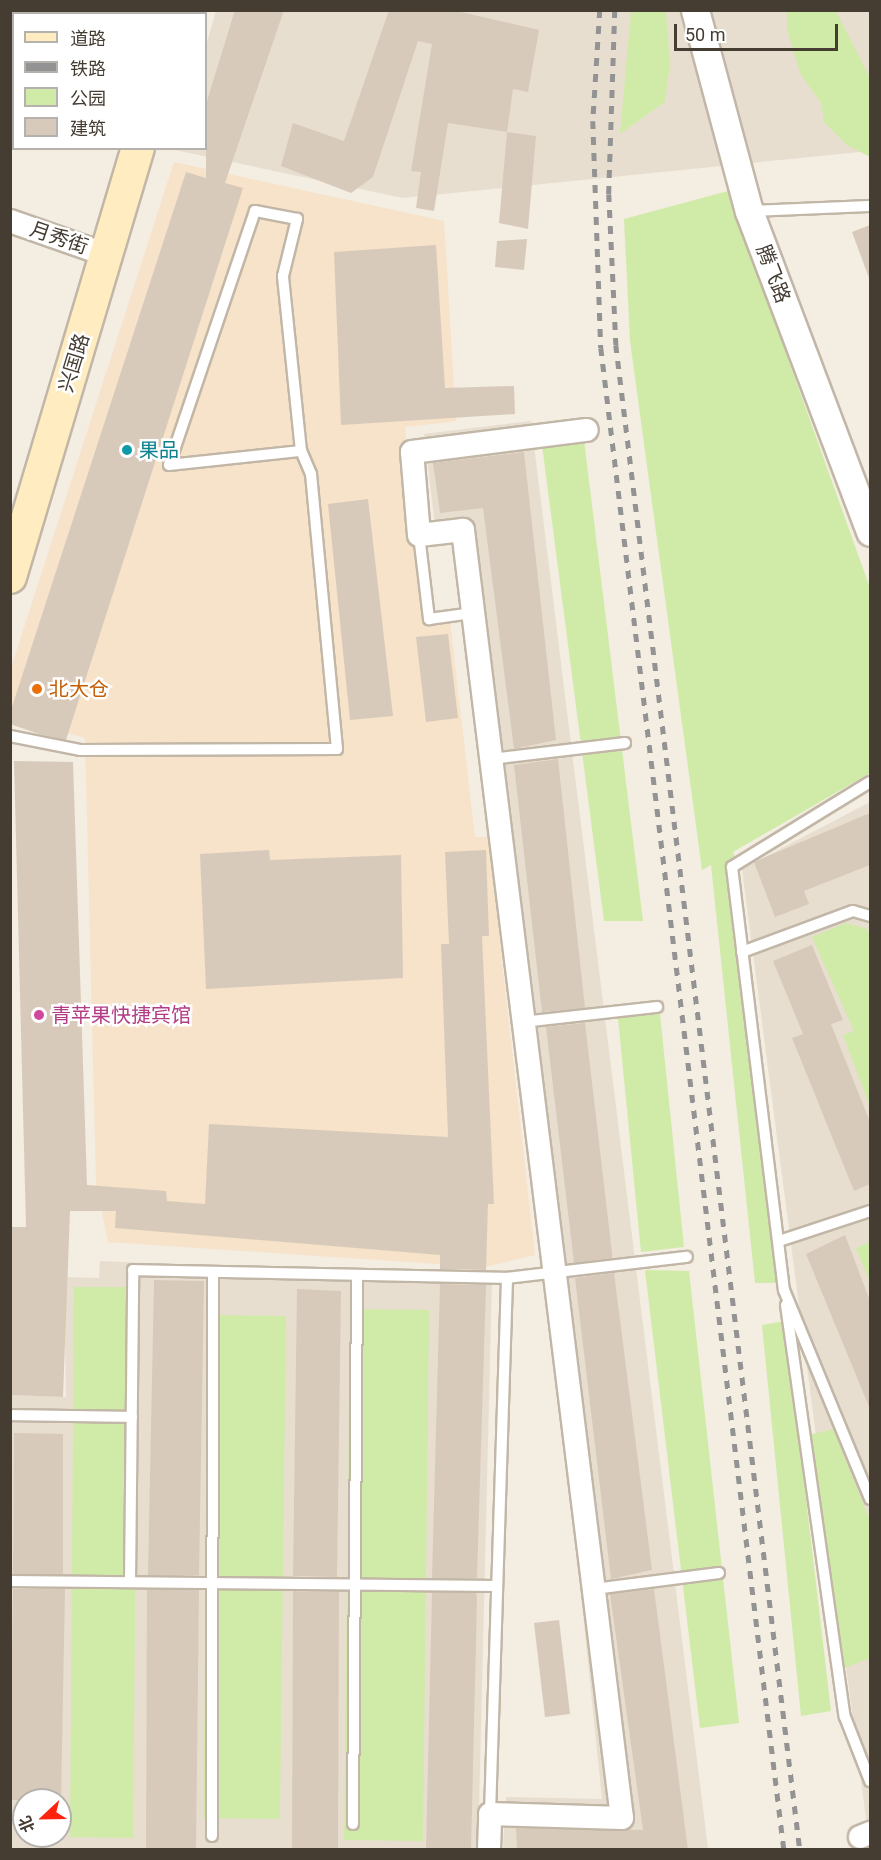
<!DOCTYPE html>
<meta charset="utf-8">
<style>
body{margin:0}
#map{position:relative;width:881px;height:1860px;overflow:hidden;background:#f3ede2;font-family:Roboto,"Noto Sans SC",sans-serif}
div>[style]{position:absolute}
.residential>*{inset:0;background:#e7ded0}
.commercial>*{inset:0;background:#f7e2ca}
.green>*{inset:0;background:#d0eba7}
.building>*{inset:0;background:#d8caba}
.roads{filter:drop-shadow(2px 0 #c2b7a7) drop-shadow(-2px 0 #c2b7a7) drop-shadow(0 2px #c2b7a7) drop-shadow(0 -2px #c2b7a7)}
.service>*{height:10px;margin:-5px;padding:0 5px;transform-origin:5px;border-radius:5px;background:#fff}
.minor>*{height:22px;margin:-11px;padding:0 11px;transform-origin:11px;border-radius:11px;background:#fff}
.tertiary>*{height:27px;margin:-13.5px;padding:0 13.5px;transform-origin:13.5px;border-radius:13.5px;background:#fff}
.secondary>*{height:32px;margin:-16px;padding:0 16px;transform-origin:16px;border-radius:16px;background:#ffecc0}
.rail>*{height:4.5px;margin-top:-2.25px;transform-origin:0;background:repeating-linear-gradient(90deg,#939393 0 8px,transparent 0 16px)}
.dots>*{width:16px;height:16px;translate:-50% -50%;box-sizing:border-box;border:3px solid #fff;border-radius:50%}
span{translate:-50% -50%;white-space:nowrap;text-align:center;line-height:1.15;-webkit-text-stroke:5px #fff;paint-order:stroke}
.street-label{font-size:20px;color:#453c32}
.culture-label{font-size:20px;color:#0d838f}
.left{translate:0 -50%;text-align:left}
.food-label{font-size:20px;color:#c56008}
.hotel-label{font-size:20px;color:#b23c85}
.frame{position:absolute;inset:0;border:12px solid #453c32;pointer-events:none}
.legend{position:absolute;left:12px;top:12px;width:195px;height:138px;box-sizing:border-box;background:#fff;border:2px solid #b5b1ad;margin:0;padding:8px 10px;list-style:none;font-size:18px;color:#453c32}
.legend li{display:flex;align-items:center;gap:12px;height:30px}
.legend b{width:30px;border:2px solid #b5b1ad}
.north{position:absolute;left:12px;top:1788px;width:60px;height:60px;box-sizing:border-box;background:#fff;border:2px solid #b5b1ad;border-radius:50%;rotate:248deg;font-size:16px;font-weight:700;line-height:24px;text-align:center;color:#453c32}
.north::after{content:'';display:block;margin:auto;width:21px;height:27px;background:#ff230d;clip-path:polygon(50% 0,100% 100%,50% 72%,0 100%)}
.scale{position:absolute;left:674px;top:24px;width:164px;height:27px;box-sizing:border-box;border:3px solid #453c32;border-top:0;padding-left:8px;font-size:18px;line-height:21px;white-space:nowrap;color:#453c32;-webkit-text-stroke:4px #fff;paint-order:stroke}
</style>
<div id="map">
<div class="residential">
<i style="clip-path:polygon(216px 11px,870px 11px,870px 151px,403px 198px,175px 150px,206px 148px,206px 46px)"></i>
<i style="clip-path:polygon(531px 421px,708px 1849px,503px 1849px,506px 1797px,602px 1799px,471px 523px,435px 525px,424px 434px)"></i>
<i style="clip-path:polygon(870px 802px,870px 1849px,742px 869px)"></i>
<i style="clip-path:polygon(evenodd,100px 1261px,492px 1279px,478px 1849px,11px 1850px,11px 1395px,66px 1397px,64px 1277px,99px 1278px,100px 1261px,24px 1800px,60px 1800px,60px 1836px,24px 1836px,24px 1800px)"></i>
</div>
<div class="commercial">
<i style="clip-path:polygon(174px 162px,444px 221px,456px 421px,405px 427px,424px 625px,450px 621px,475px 837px,488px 837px,535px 1255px,485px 1267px,108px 1242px,96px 1182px,85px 738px,11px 717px,11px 668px)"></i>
</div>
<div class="green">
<i style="clip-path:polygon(631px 11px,666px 11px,670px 64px,665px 102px,620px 134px)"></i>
<i style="clip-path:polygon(787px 11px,836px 11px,870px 78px,870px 157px,847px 145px,824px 122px,821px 103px,800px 73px,787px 30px)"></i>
<i style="clip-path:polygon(728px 191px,870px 588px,870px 773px,733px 852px,740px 872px,780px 1283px,755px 1283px,711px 865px,702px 870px,630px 341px,624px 219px)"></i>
<i style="clip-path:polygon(584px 440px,643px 921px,604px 921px,542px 445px)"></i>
<i style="clip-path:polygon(846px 923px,867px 929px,870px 937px,870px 1107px,843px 1035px,854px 1031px,812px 937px)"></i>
<i style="clip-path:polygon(660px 1014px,684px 1247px,641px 1252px,618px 1018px)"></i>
<i style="clip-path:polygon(870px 1242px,870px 1282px,856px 1248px)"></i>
<i style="clip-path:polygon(645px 1270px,689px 1271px,739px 1723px,700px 1728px)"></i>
<i style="clip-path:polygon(74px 1287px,138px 1287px,133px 1838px,70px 1837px)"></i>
<i style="clip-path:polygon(350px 1309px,429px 1310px,423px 1841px,344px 1840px)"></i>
<i style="clip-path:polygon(209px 1315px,286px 1316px,280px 1819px,203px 1818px)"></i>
<i style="clip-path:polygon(785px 1321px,831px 1711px,801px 1716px,762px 1325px)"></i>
<i style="clip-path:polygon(833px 1429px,870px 1521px,870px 1658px,845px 1668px,809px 1435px)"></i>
</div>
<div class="building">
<i style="clip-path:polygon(235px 10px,284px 10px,225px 183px,243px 188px,66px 740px,39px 734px,10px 724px,10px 713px,186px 172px,206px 178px,206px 104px)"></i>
<i style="clip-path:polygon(389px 10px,452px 10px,539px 30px,528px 92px,513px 89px,507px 132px,448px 123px,434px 211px,416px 208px,421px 172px,411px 171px,432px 44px,418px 41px,373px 177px,351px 193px,281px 166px,293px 123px,344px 141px)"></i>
<i style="clip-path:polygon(507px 132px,536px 136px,528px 229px,499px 223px)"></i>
<i style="clip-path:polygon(870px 225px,870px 277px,869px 278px,852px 232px)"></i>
<i style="clip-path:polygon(527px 239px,524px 270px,495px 267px,497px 241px)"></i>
<i style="clip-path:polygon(436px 245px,445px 388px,514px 386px,515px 414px,341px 425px,334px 252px)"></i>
<i style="clip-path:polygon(524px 452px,556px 740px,514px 749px,483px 508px,440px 513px,433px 463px)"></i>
<i style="clip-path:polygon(368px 499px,393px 716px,350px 720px,328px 504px)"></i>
<i style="clip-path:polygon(448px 634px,458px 718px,426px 722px,416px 637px)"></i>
<i style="clip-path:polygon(558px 759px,585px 1008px,542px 1012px,514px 765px)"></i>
<i style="clip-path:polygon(14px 761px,73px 762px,87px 1185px,166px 1191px,167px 1201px,205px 1204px,209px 1124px,448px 1137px,441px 944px,449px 944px,445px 852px,486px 850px,489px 936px,482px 936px,494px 1204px,488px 1204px,486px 1270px,440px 1269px,440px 1255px,115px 1228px,116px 1211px,70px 1211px,63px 1397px,10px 1395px,10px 1227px,26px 1227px)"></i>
<i style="clip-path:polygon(870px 813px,870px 865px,804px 891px,809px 904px,775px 917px,754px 862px)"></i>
<i style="clip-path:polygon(269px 850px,270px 860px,401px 855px,403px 978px,206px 989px,200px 854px)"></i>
<i style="clip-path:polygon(812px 945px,843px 1020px,831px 1024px,870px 1122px,870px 1184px,854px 1191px,792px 1038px,803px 1034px,773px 961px)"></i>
<i style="clip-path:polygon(585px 1023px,612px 1253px,612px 1258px,574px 1263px,546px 1027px)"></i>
<i style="clip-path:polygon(845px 1235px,870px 1301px,870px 1409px,806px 1254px)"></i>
<i style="clip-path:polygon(614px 1273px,652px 1570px,611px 1579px,575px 1278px)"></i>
<i style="clip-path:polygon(154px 1280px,204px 1281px,199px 1575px,148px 1575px)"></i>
<i style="clip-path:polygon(440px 1284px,486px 1285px,477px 1578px,432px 1578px)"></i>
<i style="clip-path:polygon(297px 1289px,341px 1291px,337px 1577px,293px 1576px)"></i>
<i style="clip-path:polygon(14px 1433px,63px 1434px,63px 1574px,13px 1574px)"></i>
<i style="clip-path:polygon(13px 1589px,65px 1589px,61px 1800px,10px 1800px)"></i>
<i style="clip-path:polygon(654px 1589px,688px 1850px,517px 1850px,516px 1828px,643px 1830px,610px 1594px)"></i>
<i style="clip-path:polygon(147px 1590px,199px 1590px,196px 1850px,146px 1850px)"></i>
<i style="clip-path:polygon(293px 1591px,339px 1592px,338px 1850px,292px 1850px)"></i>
<i style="clip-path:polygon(432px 1593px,476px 1593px,477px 1599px,471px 1850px,426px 1850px)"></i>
<i style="clip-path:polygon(559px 1620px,570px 1714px,545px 1717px,534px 1623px)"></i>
</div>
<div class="roads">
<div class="service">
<i style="left:751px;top:211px;width:119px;rotate:-2.4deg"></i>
<i style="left:419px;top:535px;width:85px;rotate:83.2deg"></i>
<i style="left:429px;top:619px;width:43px;rotate:-7.9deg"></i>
<i style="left:10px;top:736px;width:71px;rotate:11.3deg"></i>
<i style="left:80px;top:750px;width:257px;rotate:-0.2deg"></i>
<i style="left:337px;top:749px;width:276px;rotate:-95.4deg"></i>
<i style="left:311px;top:474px;width:25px;rotate:-113deg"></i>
<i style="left:301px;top:451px;width:176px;rotate:-95.9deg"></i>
<i style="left:283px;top:276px;width:59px;rotate:-76.2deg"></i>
<i style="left:297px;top:219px;width:43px;rotate:-169.2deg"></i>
<i style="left:255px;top:211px;width:268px;rotate:108.7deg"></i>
<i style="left:169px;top:465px;width:133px;rotate:-6.1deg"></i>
<i style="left:491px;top:759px;width:135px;rotate:-6.8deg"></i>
<i style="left:870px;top:782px;width:162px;rotate:148.4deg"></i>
<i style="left:732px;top:867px;width:426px;rotate:83deg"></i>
<i style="left:784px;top:1290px;width:226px;rotate:67.6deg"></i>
<i style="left:742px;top:952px;width:118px;rotate:-20.3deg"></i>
<i style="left:853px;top:911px;width:18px;rotate:16deg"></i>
<i style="left:523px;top:1022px;width:135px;rotate:-6.4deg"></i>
<i style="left:779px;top:1241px;width:96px;rotate:-18.2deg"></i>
<i style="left:786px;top:1305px;width:416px;rotate:81.9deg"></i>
<i style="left:845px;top:1717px;width:69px;rotate:68.7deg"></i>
<i style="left:10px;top:1415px;width:122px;rotate:0.9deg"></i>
<i style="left:10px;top:1581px;width:487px;rotate:0.6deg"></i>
<i style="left:130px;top:1582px;width:312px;rotate:-89.4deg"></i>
<i style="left:133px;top:1270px;width:374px;rotate:1.2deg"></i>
<i style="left:594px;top:1589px;width:126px;rotate:-7.3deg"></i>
<i style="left:490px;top:1814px;width:536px;rotate:-88.18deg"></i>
<i style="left:507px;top:1278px;width:181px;rotate:-6.7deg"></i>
<i style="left:353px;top:1824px;width:549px;rotate:-89.58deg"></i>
<i style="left:212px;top:1836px;width:564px;rotate:-89.9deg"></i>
</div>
<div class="minor">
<i style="left:10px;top:221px;width:103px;rotate:19.3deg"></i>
<i style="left:860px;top:1837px;width:11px;rotate:-22deg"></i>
<i style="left:489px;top:1850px;width:36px;rotate:-88deg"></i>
<i style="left:490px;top:1814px;width:132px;rotate:1.7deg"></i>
<i style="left:622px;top:1818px;width:1298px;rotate:-97.04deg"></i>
<i style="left:463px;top:530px;width:44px;rotate:173.5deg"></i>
<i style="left:419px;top:535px;width:83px;rotate:-94.8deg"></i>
<i style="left:412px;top:452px;width:176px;rotate:-7.2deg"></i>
</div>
<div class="tertiary">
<i style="left:695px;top:10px;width:208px;rotate:75deg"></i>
<i style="left:749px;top:211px;width:343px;rotate:69.3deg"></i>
</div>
<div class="secondary">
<i style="left:179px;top:14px;width:4px;rotate:-76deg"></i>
<i style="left:10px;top:577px;width:448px;rotate:-73.4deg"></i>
</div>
</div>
<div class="rail">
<i style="left:600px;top:10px;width:111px;rotate:93.6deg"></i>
<i style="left:593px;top:121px;width:227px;rotate:88deg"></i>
<i style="left:601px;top:348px;width:1513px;rotate:83.05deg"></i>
<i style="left:615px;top:10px;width:184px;rotate:91.9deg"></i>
<i style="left:609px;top:194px;width:151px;rotate:87.3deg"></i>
<i style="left:616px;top:345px;width:1516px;rotate:83.03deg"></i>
</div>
<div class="dots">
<i style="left:127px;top:450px;background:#0f9aa8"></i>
<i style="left:37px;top:689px;background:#e8710a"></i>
<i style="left:39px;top:1015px;background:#d1479c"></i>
</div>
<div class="street-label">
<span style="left:59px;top:238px;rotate:19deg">月秀街</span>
<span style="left:773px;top:274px;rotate:69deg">腾飞路</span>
<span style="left:74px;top:363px;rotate:-73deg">兴国路</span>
</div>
<div class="culture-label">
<span class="left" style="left:139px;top:450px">果品</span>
</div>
<div class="food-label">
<span class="left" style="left:49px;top:689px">北大仓</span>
</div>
<div class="hotel-label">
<span class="left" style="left:51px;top:1015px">青苹果快捷宾馆</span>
</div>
<div class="frame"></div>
<ul class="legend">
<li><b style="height:8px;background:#ffecc0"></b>道路</li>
<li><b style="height:8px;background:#939393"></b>铁路</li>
<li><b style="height:16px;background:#d0eba7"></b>公园</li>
<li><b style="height:16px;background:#d8caba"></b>建筑</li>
</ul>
<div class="north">北</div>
<div class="scale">50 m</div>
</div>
